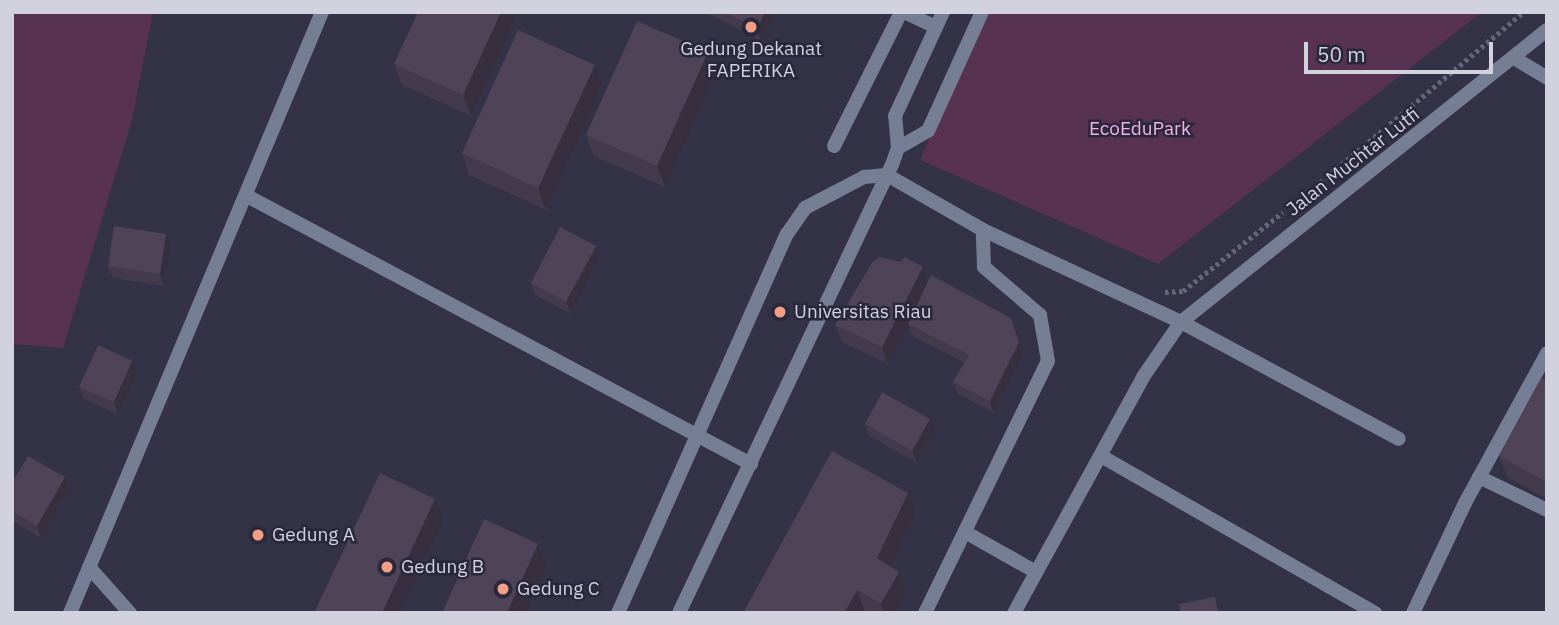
<!DOCTYPE html>
<style>
body{margin:0}
#map{position:relative;width:1559px;height:625px;overflow:hidden;background:#343247;font-family:"IBM Plex Sans",sans-serif}
div>[style]{position:absolute}
.green>*{inset:0;background:#573251}
.path>*{height:4.5px;margin-top:-2.25px;transform-origin:0;background:repeating-linear-gradient(90deg,#676678 0 3.5px,transparent 0 7px)}
.lane>*{height:14px;margin:-7px;padding:0 7px;transform-origin:7px;border-radius:7px;background:#757e94}
.wall>*{inset:0;background:#433a4b}
.shaded-wall>*{inset:0;background:#372f3d}
.building>*{inset:0;background:#4e4357}
.dots>*{width:19px;height:19px;translate:-50% -50%;box-sizing:border-box;border:4px solid #2a283c;border-radius:50%}
span{translate:-50% -50%;white-space:nowrap;text-align:center;line-height:1.15;-webkit-text-stroke:5px #2a283c;paint-order:stroke}
.poi-label{font-size:19px;color:#d2d1de}
.left{translate:0 -50%;text-align:left}
.park-label{font-size:19px;color:#f4afe9}
.street-label{font-size:19px;color:#d2d1de}
.frame{position:absolute;inset:0;border:14px solid #d2d1de;pointer-events:none}
.scale{position:absolute;left:1304px;top:42px;width:189px;height:32px;box-sizing:border-box;border:4px solid #d2d1de;border-top:0;padding-left:9px;font-size:21px;line-height:24px;white-space:nowrap;color:#d2d1de;-webkit-text-stroke:5px #2a283c;paint-order:stroke}
</style>
<div id="map">
<div class="green">
<i style="clip-path:polygon(12px 12px,153px 12px,132px 120px,63px 348px,12px 344px)"></i>
<i style="clip-path:polygon(981px 12px,1482px 12px,1158px 264px,920px 160px)"></i>
</div>
<div class="path">
<i style="left:1304px;top:196px;width:286px;rotate:-40deg"></i>
<i style="left:1165px;top:292px;width:18px;rotate:-3deg"></i>
<i style="left:1183px;top:291px;width:127px;rotate:-38.3deg"></i>
</div>
<div class="lane">
<i style="left:904px;top:12px;width:35px;rotate:25deg"></i>
<i style="left:1514px;top:58px;width:39px;rotate:31deg"></i>
<i style="left:834px;top:146px;width:150px;rotate:-63.4deg"></i>
<i style="left:898px;top:148px;width:34px;rotate:-30deg"></i>
<i style="left:928px;top:131px;width:131px;rotate:-65.6deg"></i>
<i style="left:247px;top:196px;width:571px;rotate:28deg"></i>
<i style="left:1101px;top:456px;width:316px;rotate:29.8deg"></i>
<i style="left:1479px;top:477px;width:76px;rotate:25.9deg"></i>
<i style="left:965px;top:532px;width:81px;rotate:29.4deg"></i>
<i style="left:89px;top:567px;width:62px;rotate:48.3deg"></i>
<i style="left:70px;top:613px;width:652px;rotate:-67.25deg"></i>
<i style="left:618px;top:613px;width:415px;rotate:-66deg"></i>
<i style="left:787px;top:234px;width:32px;rotate:-55deg"></i>
<i style="left:805px;top:208px;width:67px;rotate:-27.7deg"></i>
<i style="left:864px;top:177px;width:23px;rotate:-5deg"></i>
<i style="left:887px;top:175px;width:111px;rotate:29.8deg"></i>
<i style="left:983px;top:230px;width:218px;rotate:24.9deg"></i>
<i style="left:1181px;top:322px;width:247px;rotate:28.2deg"></i>
<i style="left:679px;top:613px;width:496px;rotate:-64.6deg"></i>
<i style="left:892px;top:165px;width:18px;rotate:-71deg"></i>
<i style="left:898px;top:148px;width:32px;rotate:-95deg"></i>
<i style="left:895px;top:116px;width:115px;rotate:-65.2deg"></i>
<i style="left:925px;top:613px;width:280px;rotate:-64deg"></i>
<i style="left:1048px;top:361px;width:47px;rotate:-99.9deg"></i>
<i style="left:1040px;top:315px;width:74px;rotate:-139.4deg"></i>
<i style="left:984px;top:267px;width:37px;rotate:-92deg"></i>
<i style="left:1014px;top:613px;width:269px;rotate:-61.3deg"></i>
<i style="left:1143px;top:377px;width:67px;rotate:-55.4deg"></i>
<i style="left:1181px;top:322px;width:468px;rotate:-38.6deg"></i>
<i style="left:1413px;top:613px;width:122px;rotate:-64.7deg"></i>
<i style="left:1465px;top:503px;width:171px;rotate:-61.3deg"></i>
</div>
<div class="wall">
<i style="clip-path:polygon(518px 12px,471px 116px,402px 85px,394px 64px)"></i>
<i style="clip-path:polygon(705px 12px,776px 12px,761px 41px)"></i>
<i style="clip-path:polygon(716px 73px,665px 187px,594px 156px,586px 135px)"></i>
<i style="clip-path:polygon(602px 86px,546px 210px,469px 175px,462px 153px)"></i>
<i style="clip-path:polygon(171px 246px,164px 286px,113px 278px,108px 266px)"></i>
<i style="clip-path:polygon(596px 246px,600px 258px,571px 314px,535px 295px,531px 283px)"></i>
<i style="clip-path:polygon(928px 281px,1024px 354px,994px 413px,958px 394px,953px 382px,965px 363px,912px 336px,908px 325px,888px 364px,842px 342px,835px 325px)"></i>
<i style="clip-path:polygon(132px 361px,137px 373px,118px 414px,84px 399px,79px 387px)"></i>
<i style="clip-path:polygon(1547px 381px,1547px 499px,1507px 477px,1499px 456px)"></i>
<i style="clip-path:polygon(865px 424px,934px 431px,917px 463px,869px 436px)"></i>
<i style="clip-path:polygon(65px 477px,69px 489px,41px 538px,12px 521px,12px 483px)"></i>
<i style="clip-path:polygon(908px 493px,916px 514px,891px 567px,899px 572px,906px 593px,895px 613px,868px 613px,865px 611px,743px 613px)"></i>
</div>
<div class="shaded-wall">
<i style="clip-path:polygon(501px 12px,518px 12px,471px 116px,463px 95px)"></i>
<i style="clip-path:polygon(765px 12px,776px 12px,761px 41px,757px 29px)"></i>
<i style="clip-path:polygon(708px 52px,716px 73px,665px 187px,657px 166px)"></i>
<i style="clip-path:polygon(595px 65px,602px 86px,546px 210px,538px 188px)"></i>
<i style="clip-path:polygon(166px 234px,171px 246px,164px 286px,160px 274px)"></i>
<i style="clip-path:polygon(596px 246px,600px 258px,571px 314px,566px 302px)"></i>
<i style="clip-path:polygon(923px 267px,929px 284px,888px 364px,882px 347px)"></i>
<i style="clip-path:polygon(1011px 318px,1024px 354px,994px 413px,990px 401px)"></i>
<i style="clip-path:polygon(132px 361px,137px 373px,118px 414px,114px 402px)"></i>
<i style="clip-path:polygon(930px 419px,934px 431px,917px 463px,912px 451px)"></i>
<i style="clip-path:polygon(65px 477px,69px 489px,41px 538px,37px 526px)"></i>
<i style="clip-path:polygon(908px 493px,916px 514px,885px 579px,877px 558px)"></i>
<i style="clip-path:polygon(435px 499px,443px 520px,399px 613px,382px 613px)"></i>
<i style="clip-path:polygon(538px 544px,546px 565px,525px 613px,507px 613px)"></i>
<i style="clip-path:polygon(899px 572px,906px 593px,895px 613px,884px 613px,881px 603px)"></i>
<i style="clip-path:polygon(857px 590px,865px 611px,864px 613px,844px 613px)"></i>
</div>
<div class="building">
<i style="clip-path:polygon(418px 12px,501px 12px,463px 95px,394px 64px)"></i>
<i style="clip-path:polygon(724px 12px,765px 12px,757px 29px)"></i>
<i style="clip-path:polygon(637px 21px,708px 52px,657px 166px,586px 135px)"></i>
<i style="clip-path:polygon(518px 30px,595px 65px,538px 188px,462px 153px)"></i>
<i style="clip-path:polygon(114px 226px,166px 234px,160px 274px,108px 266px)"></i>
<i style="clip-path:polygon(560px 227px,596px 246px,566px 302px,531px 283px)"></i>
<i style="clip-path:polygon(880px 257px,900px 262px,905px 257px,923px 267px,882px 347px,835px 325px,873px 261px)"></i>
<i style="clip-path:polygon(931px 275px,1011px 318px,1019px 342px,990px 401px,953px 382px,969px 355px,908px 324px)"></i>
<i style="clip-path:polygon(98px 345px,132px 361px,114px 402px,79px 387px)"></i>
<i style="clip-path:polygon(1541px 378px,1547px 381px,1547px 482px,1499px 456px)"></i>
<i style="clip-path:polygon(882px 392px,930px 419px,912px 451px,865px 424px)"></i>
<i style="clip-path:polygon(832px 451px,908px 493px,877px 558px,899px 572px,881px 603px,857px 590px,844px 613px,743px 613px)"></i>
<i style="clip-path:polygon(28px 456px,65px 477px,37px 526px,12px 511px,12px 483px)"></i>
<i style="clip-path:polygon(380px 473px,435px 499px,382px 613px,314px 613px)"></i>
<i style="clip-path:polygon(484px 519px,538px 544px,507px 613px,442px 613px)"></i>
<i style="clip-path:polygon(1215px 597px,1218px 613px,1181px 613px,1179px 604px)"></i>
</div>
<div class="dots">
<i style="left:751px;top:27px;background:#f39f85"></i>
<i style="left:780px;top:312px;background:#f39f85"></i>
<i style="left:258px;top:535px;background:#f39f85"></i>
<i style="left:387px;top:567px;background:#f39f85"></i>
<i style="left:503px;top:589px;background:#f39f85"></i>
</div>
<div class="poi-label">
<span style="left:751px;top:60px">Gedung Dekanat<br>FAPERIKA</span>
<span class="left" style="left:794px;top:312px">Universitas Riau</span>
<span class="left" style="left:272px;top:535px">Gedung A</span>
<span class="left" style="left:401px;top:567px">Gedung B</span>
<span class="left" style="left:517px;top:589px">Gedung C</span>
</div>
<div class="park-label">
<span style="left:1140px;top:129px">EcoEduPark</span>
</div>
<div class="street-label">
<span style="left:1353px;top:162px;rotate:-38deg">Jalan Muchtar Lutfi</span>
</div>
<div class="frame"></div>
<div class="scale">50 m</div>
</div>
